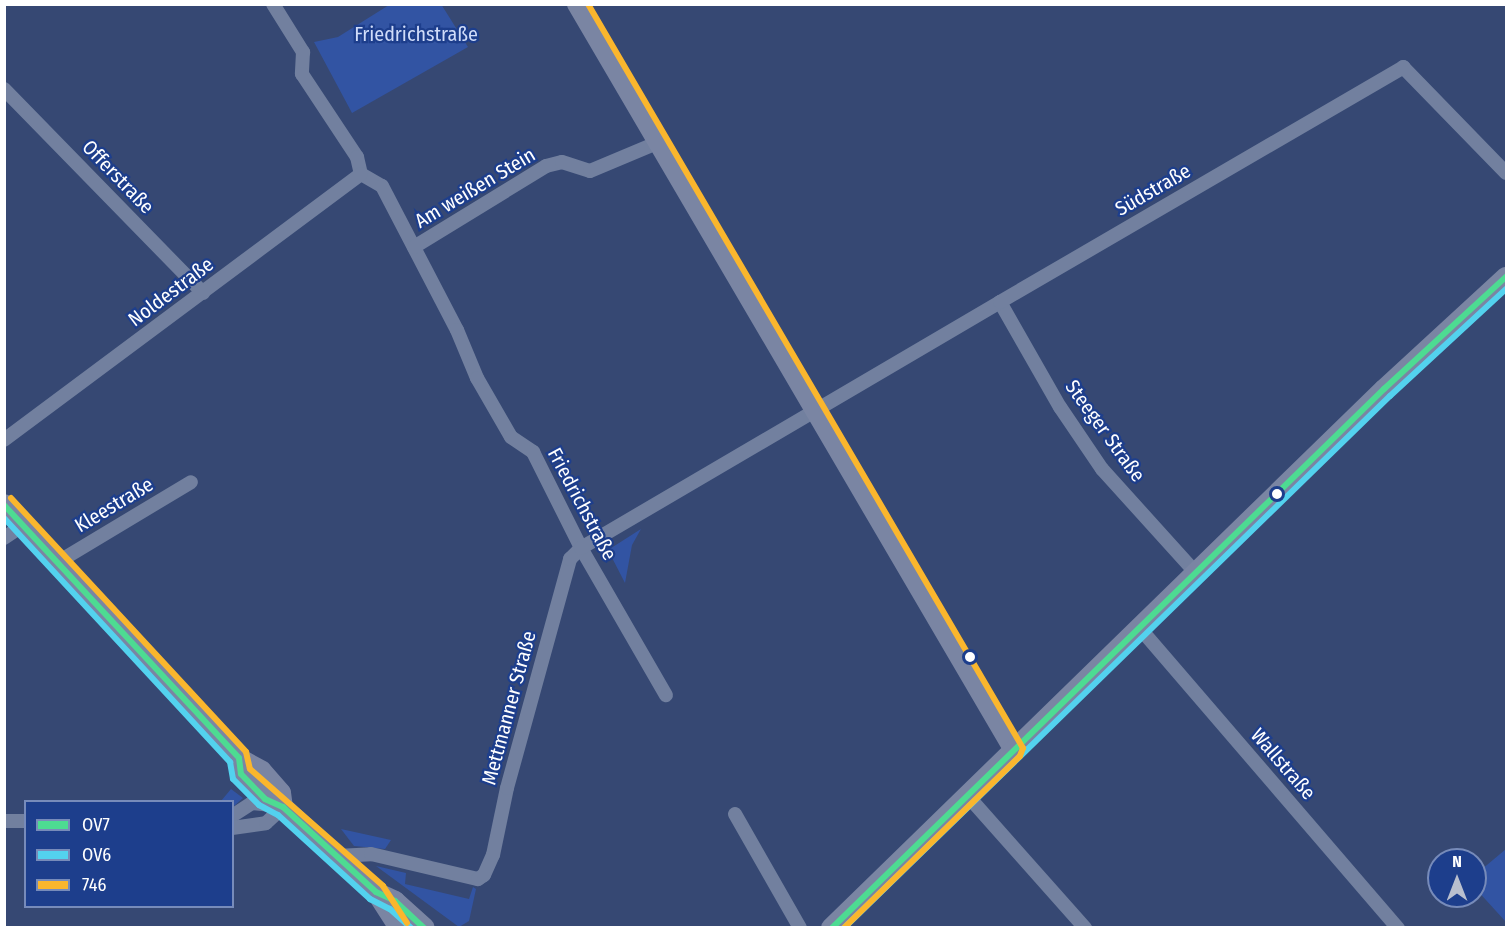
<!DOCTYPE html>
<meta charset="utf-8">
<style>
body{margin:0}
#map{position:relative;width:1511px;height:932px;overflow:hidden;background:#364873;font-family:"Fira Sans Condensed",sans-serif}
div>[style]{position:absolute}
.green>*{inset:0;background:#3254a3}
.street>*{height:14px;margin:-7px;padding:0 7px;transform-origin:7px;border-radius:7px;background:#72809f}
.secondary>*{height:20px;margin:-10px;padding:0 10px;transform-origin:10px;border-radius:10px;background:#7a85a3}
.bus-1>*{height:6px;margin:-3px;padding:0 3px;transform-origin:3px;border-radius:3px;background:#4ddb92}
.bus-2>*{height:6px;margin:-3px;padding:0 3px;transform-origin:3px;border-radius:3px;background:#53d2ee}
.bus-3>*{height:6px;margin:-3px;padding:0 3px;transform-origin:3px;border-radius:3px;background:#fab62d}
.dots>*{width:16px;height:16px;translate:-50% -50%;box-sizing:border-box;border:3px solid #1d3e8c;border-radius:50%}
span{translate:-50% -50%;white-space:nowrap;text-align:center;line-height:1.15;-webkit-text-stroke:4.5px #1d3e8c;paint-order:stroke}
.park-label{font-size:20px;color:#d0dcf9}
.street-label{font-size:20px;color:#fff}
.frame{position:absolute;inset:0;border:6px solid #fff;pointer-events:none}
.legend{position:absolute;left:24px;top:800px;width:210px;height:108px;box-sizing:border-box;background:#1d3e8c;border:2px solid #778bba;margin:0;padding:8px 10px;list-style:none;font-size:18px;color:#fff}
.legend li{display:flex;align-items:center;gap:12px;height:30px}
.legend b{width:30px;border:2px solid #778bba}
.north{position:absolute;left:1427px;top:848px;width:60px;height:60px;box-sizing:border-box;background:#1d3e8c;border:2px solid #778bba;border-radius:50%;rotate:0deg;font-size:16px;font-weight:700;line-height:24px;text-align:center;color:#fff}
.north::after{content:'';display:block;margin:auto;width:21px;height:27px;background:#b9bfce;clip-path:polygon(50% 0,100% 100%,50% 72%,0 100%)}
</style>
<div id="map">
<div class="green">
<i style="clip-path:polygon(441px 4px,468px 47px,352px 113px,314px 42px,338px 37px,389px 5px)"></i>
<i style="clip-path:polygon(641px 529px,632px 545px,625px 583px,608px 550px)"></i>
<i style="clip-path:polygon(231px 789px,243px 798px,233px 807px,232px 802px,221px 801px)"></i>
<i style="clip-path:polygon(341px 829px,391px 840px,385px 849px,354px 846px)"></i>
<i style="clip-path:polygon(1506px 849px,1506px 848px,1506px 922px,1475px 888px,1475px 875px)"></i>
<i style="clip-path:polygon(376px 866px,406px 873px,405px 884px,469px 899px,473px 887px,476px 889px,469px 921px,459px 927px)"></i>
</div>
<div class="street">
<i style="left:273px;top:4px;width:57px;rotate:58deg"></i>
<i style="left:303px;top:52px;width:22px;rotate:93deg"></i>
<i style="left:302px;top:74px;width:100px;rotate:56.5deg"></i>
<i style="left:357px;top:157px;width:17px;rotate:77deg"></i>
<i style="left:4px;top:89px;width:285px;rotate:45.7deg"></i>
<i style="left:361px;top:174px;width:24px;rotate:30deg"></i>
<i style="left:382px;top:186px;width:162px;rotate:62.5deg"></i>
<i style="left:457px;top:330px;width:52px;rotate:67.4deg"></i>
<i style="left:477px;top:378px;width:68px;rotate:60deg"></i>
<i style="left:511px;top:437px;width:27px;rotate:34deg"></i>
<i style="left:533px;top:452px;width:107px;rotate:63.4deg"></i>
<i style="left:581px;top:548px;width:170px;rotate:60deg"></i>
<i style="left:414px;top:247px;width:155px;rotate:-31.5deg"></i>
<i style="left:546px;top:166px;width:16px;rotate:-14deg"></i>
<i style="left:562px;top:162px;width:29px;rotate:18deg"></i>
<i style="left:590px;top:171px;width:73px;rotate:-22.7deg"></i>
<i style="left:1000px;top:302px;width:121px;rotate:60.3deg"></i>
<i style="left:1060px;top:407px;width:75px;rotate:55.9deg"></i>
<i style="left:1102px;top:469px;width:139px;rotate:47.9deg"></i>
<i style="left:4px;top:440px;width:445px;rotate:-36.7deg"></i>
<i style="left:4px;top:538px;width:23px;rotate:-34deg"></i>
<i style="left:58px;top:562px;width:155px;rotate:-31deg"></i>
<i style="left:1138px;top:626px;width:399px;rotate:49.3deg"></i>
<i style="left:967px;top:795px;width:178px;rotate:48.4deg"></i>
<i style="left:735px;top:814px;width:131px;rotate:60.3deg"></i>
<i style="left:232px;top:816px;width:24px;rotate:-33deg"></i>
<i style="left:252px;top:803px;width:20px;rotate:6deg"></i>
<i style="left:4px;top:821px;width:22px"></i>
<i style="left:232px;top:828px;width:34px;rotate:-8deg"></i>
<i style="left:266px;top:823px;width:23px;rotate:-43deg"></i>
<i style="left:337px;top:856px;width:34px;rotate:-3deg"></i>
<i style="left:371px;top:854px;width:110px;rotate:13.2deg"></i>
<i style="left:478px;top:879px;width:7px;rotate:-34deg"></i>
<i style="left:484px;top:875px;width:22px;rotate:-66deg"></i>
<i style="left:493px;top:855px;width:68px;rotate:-78.2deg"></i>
<i style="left:507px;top:788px;width:238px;rotate:-74.6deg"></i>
<i style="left:570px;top:559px;width:16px;rotate:-45deg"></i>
<i style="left:581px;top:548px;width:486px;rotate:-30.4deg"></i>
<i style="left:1000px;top:302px;width:467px;rotate:-30.2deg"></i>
<i style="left:1403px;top:67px;width:148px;rotate:45.8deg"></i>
</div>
<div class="secondary">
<i style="left:577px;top:4px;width:865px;rotate:59.64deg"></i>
<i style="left:4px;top:504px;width:346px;rotate:47.2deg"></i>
<i style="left:239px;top:758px;width:26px;rotate:29deg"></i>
<i style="left:262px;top:771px;width:29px;rotate:49deg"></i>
<i style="left:281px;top:793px;width:14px;rotate:82deg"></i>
<i style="left:239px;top:758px;width:16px;rotate:83deg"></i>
<i style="left:241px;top:774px;width:35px;rotate:46deg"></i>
<i style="left:265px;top:799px;width:20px;rotate:24deg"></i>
<i style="left:283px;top:807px;width:126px;rotate:42.4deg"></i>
<i style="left:376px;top:892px;width:21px;rotate:25deg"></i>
<i style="left:395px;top:901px;width:40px;rotate:42deg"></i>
<i style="left:376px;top:892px;width:43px;rotate:57.4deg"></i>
<i style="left:831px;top:928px;width:772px;rotate:-44.27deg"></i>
<i style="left:1384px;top:389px;width:166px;rotate:-42.6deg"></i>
</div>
<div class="bus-1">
<i style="left:4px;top:505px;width:345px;rotate:47.1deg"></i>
<i style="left:239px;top:758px;width:16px;rotate:83deg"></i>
<i style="left:241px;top:774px;width:35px;rotate:46deg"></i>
<i style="left:265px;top:799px;width:20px;rotate:24deg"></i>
<i style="left:283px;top:807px;width:126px;rotate:42.4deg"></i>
<i style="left:376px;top:892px;width:21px;rotate:25deg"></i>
<i style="left:395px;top:901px;width:40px;rotate:43deg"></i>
<i style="left:832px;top:928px;width:772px;rotate:-44.32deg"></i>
<i style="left:1384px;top:389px;width:166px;rotate:-42.6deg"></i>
</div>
<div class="bus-2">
<i style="left:4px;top:518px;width:333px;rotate:47.2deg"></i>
<i style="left:230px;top:762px;width:17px;rotate:80deg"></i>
<i style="left:233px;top:779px;width:37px;rotate:45deg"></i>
<i style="left:259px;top:805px;width:21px;rotate:28deg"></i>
<i style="left:278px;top:815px;width:125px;rotate:42.4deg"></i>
<i style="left:370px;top:899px;width:22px;rotate:27deg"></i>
<i style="left:390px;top:909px;width:28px;rotate:42deg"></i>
<i style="left:844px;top:928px;width:762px;rotate:-44.26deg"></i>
<i style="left:1390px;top:396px;width:158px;rotate:-42.7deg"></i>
</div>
<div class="bus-3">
<i style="left:588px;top:4px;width:862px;rotate:59.69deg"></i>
<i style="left:1023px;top:748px;width:9px;rotate:111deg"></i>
<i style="left:1020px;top:756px;width:246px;rotate:135.7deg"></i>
<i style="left:11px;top:498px;width:346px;rotate:47.2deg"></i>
<i style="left:246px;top:752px;width:17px;rotate:77deg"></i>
<i style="left:250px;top:769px;width:177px;rotate:41.3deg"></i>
<i style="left:383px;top:886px;width:44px;rotate:57deg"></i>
</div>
<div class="dots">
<i style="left:1277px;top:494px;background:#fff"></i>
<i style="left:970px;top:657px;background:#fff"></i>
</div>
<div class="park-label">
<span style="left:416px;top:34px">Friedrichstraße</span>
</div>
<div class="street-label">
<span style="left:118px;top:177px;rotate:46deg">Offerstraße</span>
<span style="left:475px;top:188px;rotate:-31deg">Am weißen Stein</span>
<span style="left:1153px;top:190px;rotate:-30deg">Südstraße</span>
<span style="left:171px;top:292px;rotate:-37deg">Noldestraße</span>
<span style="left:1105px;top:431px;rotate:54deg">Steeger Straße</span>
<span style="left:582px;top:504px;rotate:62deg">Friedrichstraße</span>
<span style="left:114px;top:505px;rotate:-31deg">Kleestraße</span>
<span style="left:509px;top:708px;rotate:-75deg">Mettmanner Straße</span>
<span style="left:1283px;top:764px;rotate:49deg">Wallstraße</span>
</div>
<div class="frame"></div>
<ul class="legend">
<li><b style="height:8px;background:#4ddb92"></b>OV7</li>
<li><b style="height:8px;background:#53d2ee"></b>OV6</li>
<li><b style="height:8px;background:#fab62d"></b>746</li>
</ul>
<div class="north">N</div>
</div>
